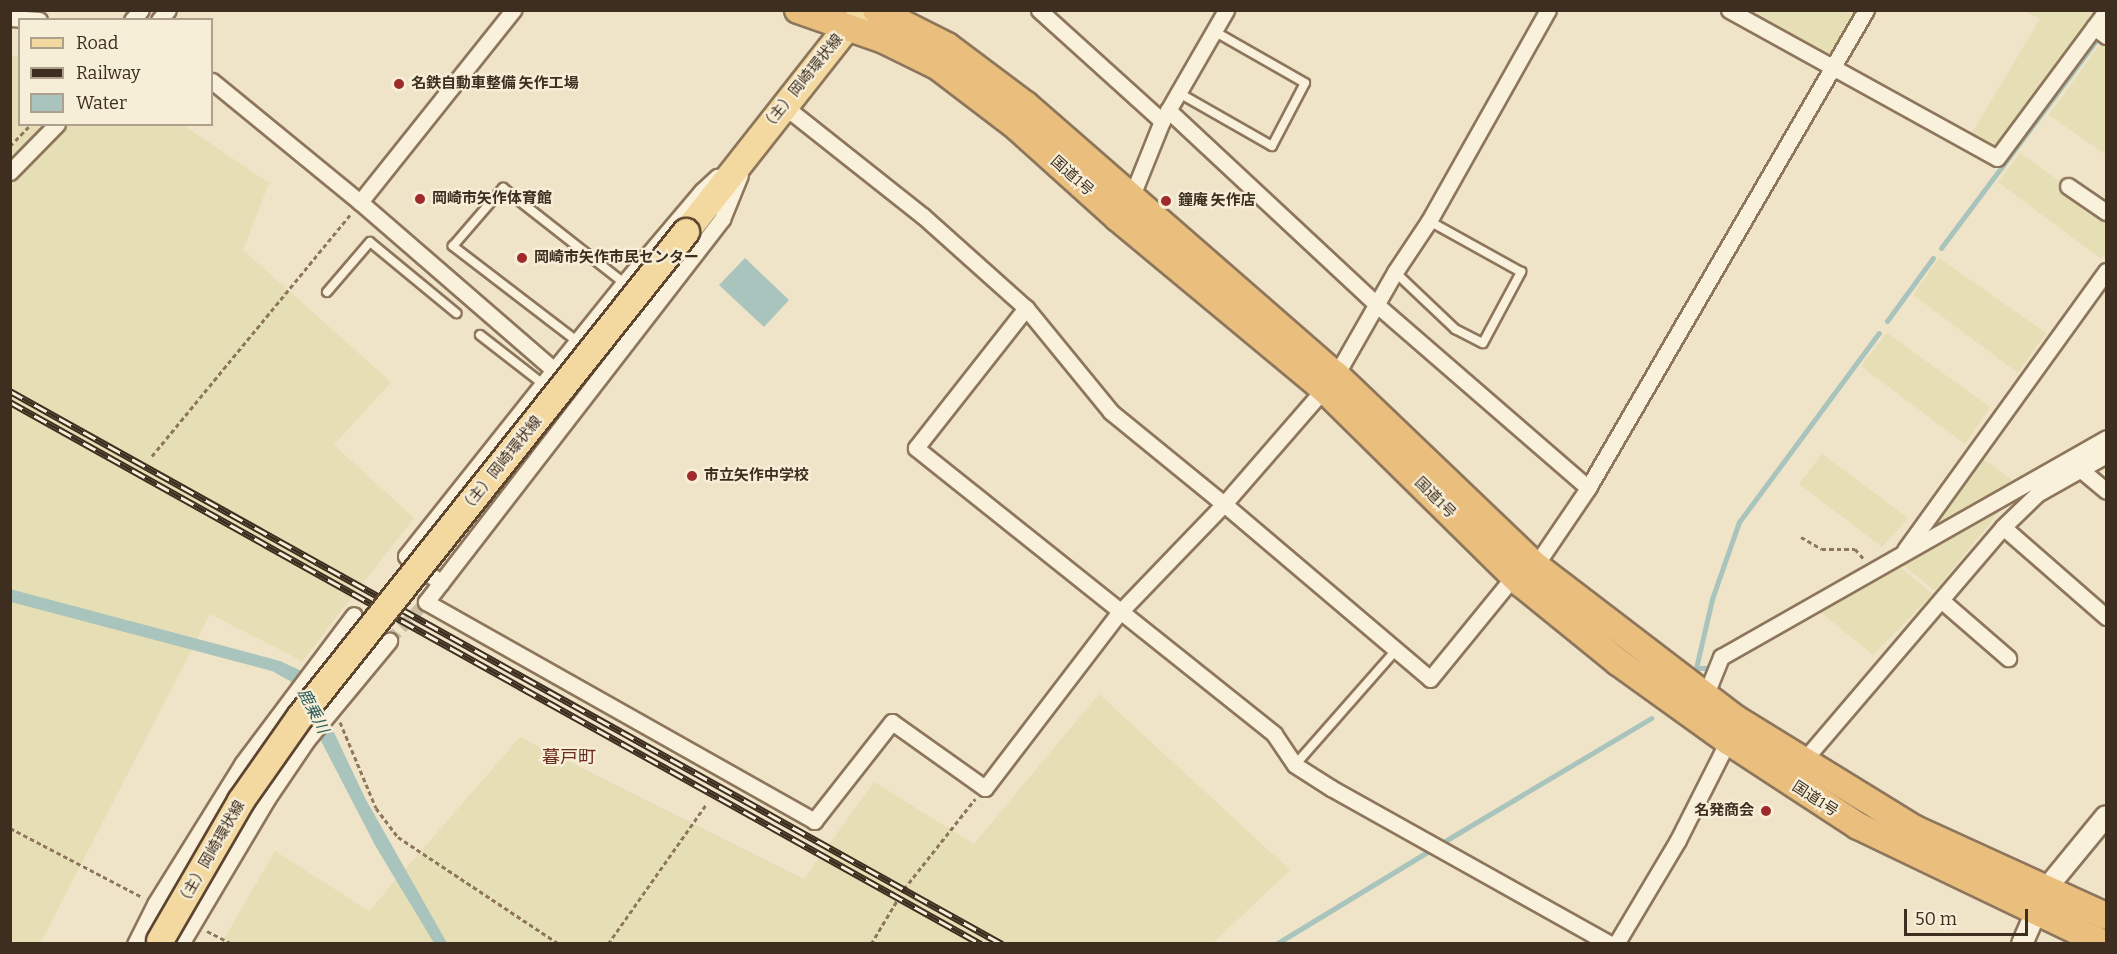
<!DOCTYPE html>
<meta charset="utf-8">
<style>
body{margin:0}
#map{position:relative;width:2117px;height:954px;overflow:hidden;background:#f0e4c8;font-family:Bitter,"Noto Sans JP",serif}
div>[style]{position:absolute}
.farmland>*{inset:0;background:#e6deb5}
.water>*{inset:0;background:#a9c4bc}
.stream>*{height:5px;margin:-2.5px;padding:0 2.5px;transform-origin:2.5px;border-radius:2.5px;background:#a9c4bc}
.pedestrian-tunnel>*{height:12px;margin-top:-6px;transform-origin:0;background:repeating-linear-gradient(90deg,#ccc0a6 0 12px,transparent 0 18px)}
.path>*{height:3px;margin-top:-1.5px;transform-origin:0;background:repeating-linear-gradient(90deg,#8d765c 0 4.5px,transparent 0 7.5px)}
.roads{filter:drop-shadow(2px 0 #8d765c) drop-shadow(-2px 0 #8d765c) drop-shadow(0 2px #8d765c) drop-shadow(0 -2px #8d765c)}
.service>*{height:8px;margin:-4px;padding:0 4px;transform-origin:4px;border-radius:4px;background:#faf1dc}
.minor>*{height:15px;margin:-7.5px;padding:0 7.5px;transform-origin:7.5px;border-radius:7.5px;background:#faf1dc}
.tertiary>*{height:20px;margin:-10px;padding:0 10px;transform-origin:10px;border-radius:10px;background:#faf1dc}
.primary>*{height:26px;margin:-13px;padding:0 13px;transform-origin:13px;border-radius:13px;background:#f3d9a0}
.trunk>*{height:26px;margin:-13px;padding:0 13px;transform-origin:13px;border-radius:13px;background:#eabe7c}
.rail>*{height:7px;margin-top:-3.5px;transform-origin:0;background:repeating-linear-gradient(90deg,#f7eed8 0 14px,#3d2e20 0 28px);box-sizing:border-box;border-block:2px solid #3d2e20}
.bridges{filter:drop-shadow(2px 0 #5b4430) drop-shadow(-2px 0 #5b4430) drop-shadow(0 2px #5b4430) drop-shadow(0 -2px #5b4430)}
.primary-bridge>*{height:26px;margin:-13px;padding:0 13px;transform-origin:13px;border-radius:13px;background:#f3d9a0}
.dots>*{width:16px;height:16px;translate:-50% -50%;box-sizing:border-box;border:3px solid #f7eed8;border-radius:50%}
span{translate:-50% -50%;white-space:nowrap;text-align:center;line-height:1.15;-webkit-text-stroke:4.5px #f7eed8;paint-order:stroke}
.street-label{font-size:15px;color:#3d2e20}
.poi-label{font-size:15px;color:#3d2e20;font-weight:700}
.left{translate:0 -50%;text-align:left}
.right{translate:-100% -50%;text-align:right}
.water-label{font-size:16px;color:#2f5d5a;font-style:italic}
.quarter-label{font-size:18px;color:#6b2e1e}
.frame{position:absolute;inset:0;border:12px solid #3d2e20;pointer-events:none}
.legend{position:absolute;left:18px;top:18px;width:195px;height:108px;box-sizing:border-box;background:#f7eed8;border:2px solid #ada18e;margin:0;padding:8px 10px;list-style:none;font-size:18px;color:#3d2e20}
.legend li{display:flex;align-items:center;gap:12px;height:30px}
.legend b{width:30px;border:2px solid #ada18e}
.scale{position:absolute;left:1904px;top:909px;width:124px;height:27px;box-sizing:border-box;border:3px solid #3d2e20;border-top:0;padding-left:8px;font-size:18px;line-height:21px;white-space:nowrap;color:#3d2e20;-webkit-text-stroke:4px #f7eed8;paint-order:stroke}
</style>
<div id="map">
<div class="farmland">
<i style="clip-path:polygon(1747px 11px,1855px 11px,1829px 56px)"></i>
<i style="clip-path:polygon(2024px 11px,2101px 11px,1997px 147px,1970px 136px,2040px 19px)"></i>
<i style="clip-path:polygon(2102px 41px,2106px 44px,2106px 155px,2049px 115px)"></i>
<i style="clip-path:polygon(10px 55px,19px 56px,20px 124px,183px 125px,269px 183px,243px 250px,391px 382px,334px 445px,414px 518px,302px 661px,210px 614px,40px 944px,10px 943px)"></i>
<i style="clip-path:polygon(2020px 153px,2106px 214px,2106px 251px,2101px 259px,1998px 182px)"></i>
<i style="clip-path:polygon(1939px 258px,2046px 333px,2018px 373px,1913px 295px)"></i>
<i style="clip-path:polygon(1887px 333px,1990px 407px,1965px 444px,1861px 366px)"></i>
<i style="clip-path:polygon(1822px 454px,1908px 518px,1882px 547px,1799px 484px)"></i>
<i style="clip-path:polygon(1978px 456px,2012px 480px,1916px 541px)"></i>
<i style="clip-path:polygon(2008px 501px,1935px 591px,1902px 564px)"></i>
<i style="clip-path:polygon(1897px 565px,1933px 594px,1873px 655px,1814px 607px)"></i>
<i style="clip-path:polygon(1099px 694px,1290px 870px,1213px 943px,221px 944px,275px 851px,369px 911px,520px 737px,804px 879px,874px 782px,974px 844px)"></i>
</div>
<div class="water">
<i style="clip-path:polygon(745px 258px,789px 300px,764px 327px,719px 285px)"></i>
<i style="clip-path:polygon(10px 589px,280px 661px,306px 673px,365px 798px,447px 943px,434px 943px,376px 847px,290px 681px,272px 671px,11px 602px)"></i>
</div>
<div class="stream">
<i style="left:1941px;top:248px;width:259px;rotate:-53.2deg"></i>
<i style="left:1887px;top:321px;width:78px;rotate:-53.9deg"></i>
<i style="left:1711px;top:668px;width:15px;rotate:180deg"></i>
<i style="left:1696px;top:668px;width:71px;rotate:-76.9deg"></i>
<i style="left:1712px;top:599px;width:82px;rotate:-70.7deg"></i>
<i style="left:1739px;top:522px;width:235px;rotate:-53.5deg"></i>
<i style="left:1445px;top:841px;width:240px;rotate:-30.8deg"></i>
<i style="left:1276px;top:944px;width:179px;rotate:-31.3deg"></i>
</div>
<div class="pedestrian-tunnel">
<i style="left:389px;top:641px;width:54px;rotate:-46.5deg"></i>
</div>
<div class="path">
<i style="left:10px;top:146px;width:30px;rotate:-46deg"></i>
<i style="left:152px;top:456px;width:313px;rotate:-50.6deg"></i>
<i style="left:1801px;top:537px;width:24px;rotate:30deg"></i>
<i style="left:1822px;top:549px;width:33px"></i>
<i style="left:1855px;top:549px;width:13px;rotate:48deg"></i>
<i style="left:340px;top:722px;width:93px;rotate:67.3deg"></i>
<i style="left:376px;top:808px;width:36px;rotate:53deg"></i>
<i style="left:398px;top:837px;width:193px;rotate:33.6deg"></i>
<i style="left:10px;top:828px;width:149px;rotate:27.6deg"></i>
<i style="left:207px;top:931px;width:28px;rotate:27deg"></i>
<i style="left:608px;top:944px;width:172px;rotate:-54.9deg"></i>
<i style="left:871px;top:944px;width:64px;rotate:-59deg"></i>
<i style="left:904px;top:889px;width:115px;rotate:-51.7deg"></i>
</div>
<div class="roads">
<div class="service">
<i style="left:1179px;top:93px;width:107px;rotate:29.7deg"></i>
<i style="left:1272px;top:146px;width:71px;rotate:-62.4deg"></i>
<i style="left:1305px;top:83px;width:105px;rotate:-150.3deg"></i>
<i style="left:1395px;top:272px;width:83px;rotate:43.5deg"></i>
<i style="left:1455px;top:329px;width:31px;rotate:27deg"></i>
<i style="left:1483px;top:343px;width:81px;rotate:-61.8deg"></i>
<i style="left:1521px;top:272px;width:105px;rotate:-151deg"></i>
<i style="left:327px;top:292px;width:66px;rotate:-49.3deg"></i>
<i style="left:370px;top:242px;width:112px;rotate:39.5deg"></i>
<i style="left:480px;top:335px;width:80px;rotate:37.9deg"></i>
<i style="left:578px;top:342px;width:158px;rotate:-142.5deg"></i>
<i style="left:453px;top:246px;width:77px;rotate:-49.2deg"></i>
<i style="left:503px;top:188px;width:154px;rotate:38.1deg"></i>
<i style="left:1295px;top:765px;width:153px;rotate:-48.7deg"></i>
</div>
<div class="minor">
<i style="left:1039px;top:10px;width:166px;rotate:42.1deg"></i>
<i style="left:1729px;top:10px;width:306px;rotate:28.9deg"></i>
<i style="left:1997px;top:158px;width:183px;rotate:-53.4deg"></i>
<i style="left:10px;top:18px;width:29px;rotate:4deg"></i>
<i style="left:132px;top:20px;width:13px;rotate:-48deg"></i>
<i style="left:159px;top:20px;width:13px;rotate:-48deg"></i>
<i style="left:2094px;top:27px;width:15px;rotate:37deg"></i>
<i style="left:212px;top:81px;width:191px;rotate:39.3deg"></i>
<i style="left:360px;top:202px;width:257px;rotate:40.9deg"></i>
<i style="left:554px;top:370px;width:112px;rotate:-51.2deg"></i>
<i style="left:624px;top:283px;width:121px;rotate:-49.7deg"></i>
<i style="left:702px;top:191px;width:21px;rotate:-43deg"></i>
<i style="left:784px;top:106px;width:177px;rotate:38.4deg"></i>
<i style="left:923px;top:216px;width:138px;rotate:41.8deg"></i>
<i style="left:1026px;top:308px;width:134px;rotate:50.7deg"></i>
<i style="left:1111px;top:412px;width:146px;rotate:39.2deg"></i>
<i style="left:1224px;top:504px;width:270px;rotate:40.3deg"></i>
<i style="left:1430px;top:679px;width:133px;rotate:-50.8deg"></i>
<i style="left:1168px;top:110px;width:286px;rotate:43deg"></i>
<i style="left:1377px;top:305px;width:279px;rotate:40.9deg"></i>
<i style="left:10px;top:172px;width:67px;rotate:-45.6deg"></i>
<i style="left:740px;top:175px;width:48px;rotate:112.2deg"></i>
<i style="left:722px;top:219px;width:484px;rotate:127.7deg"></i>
<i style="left:426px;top:602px;width:446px;rotate:29.4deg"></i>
<i style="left:814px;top:821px;width:126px;rotate:-51.8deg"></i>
<i style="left:892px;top:722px;width:114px;rotate:35.4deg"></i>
<i style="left:985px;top:788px;width:220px;rotate:-52.6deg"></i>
<i style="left:1119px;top:613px;width:151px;rotate:-46.1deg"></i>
<i style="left:1224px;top:504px;width:171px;rotate:-49deg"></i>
<i style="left:1336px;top:375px;width:119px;rotate:-60.2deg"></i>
<i style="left:1395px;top:272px;width:61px;rotate:-56.3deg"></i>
<i style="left:1429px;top:221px;width:242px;rotate:-60.6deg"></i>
<i style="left:2068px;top:186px;width:46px;rotate:34.4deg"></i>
<i style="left:360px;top:202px;width:246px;rotate:-51.4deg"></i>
<i style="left:1129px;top:203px;width:88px;rotate:-68.1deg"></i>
<i style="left:1162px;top:121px;width:128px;rotate:-60deg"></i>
<i style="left:1026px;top:308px;width:178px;rotate:128.2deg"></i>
<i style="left:916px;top:448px;width:458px;rotate:38.6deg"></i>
<i style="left:1274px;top:734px;width:37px;rotate:56deg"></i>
<i style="left:1295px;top:765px;width:43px;rotate:32.6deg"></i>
<i style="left:1331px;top:788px;width:320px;rotate:29.2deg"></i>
<i style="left:2080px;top:469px;width:34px;rotate:40deg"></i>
<i style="left:2003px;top:527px;width:137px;rotate:41.1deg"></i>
<i style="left:1905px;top:550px;width:344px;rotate:-54.2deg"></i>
<i style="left:1531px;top:572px;width:102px;rotate:-55.8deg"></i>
<i style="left:1588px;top:488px;width:553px;rotate:-59.82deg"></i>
<i style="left:441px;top:583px;width:44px;rotate:-142.4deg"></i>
<i style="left:406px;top:556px;width:238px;rotate:-51.5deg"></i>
<i style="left:1941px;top:600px;width:89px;rotate:40.9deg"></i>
<i style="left:1706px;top:694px;width:40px;rotate:-68deg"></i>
<i style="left:1721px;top:657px;width:443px;rotate:-29.6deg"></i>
<i style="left:1804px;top:760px;width:306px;rotate:-49.5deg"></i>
<i style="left:2003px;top:527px;width:47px;rotate:-44.1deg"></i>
<i style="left:2037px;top:494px;width:79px;rotate:-29.5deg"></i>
<i style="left:135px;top:944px;width:45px;rotate:-63.4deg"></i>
<i style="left:155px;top:904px;width:165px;rotate:-58.1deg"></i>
<i style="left:242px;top:764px;width:186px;rotate:-53.1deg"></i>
<i style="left:181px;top:944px;width:169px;rotate:-59.3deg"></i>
<i style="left:267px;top:799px;width:71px;rotate:-55.9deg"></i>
<i style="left:307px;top:740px;width:129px;rotate:-50.4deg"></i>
<i style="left:1616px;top:944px;width:121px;rotate:-59.2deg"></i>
<i style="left:1678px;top:840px;width:111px;rotate:-63.2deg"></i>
</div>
<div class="tertiary">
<i style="left:2022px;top:944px;width:60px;rotate:-66.4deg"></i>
<i style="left:2046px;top:889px;width:94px;rotate:-50.6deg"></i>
</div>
<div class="primary">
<i style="left:686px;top:232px;width:262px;rotate:-51.8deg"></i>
<i style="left:848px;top:26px;width:31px;rotate:-32deg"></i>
</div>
<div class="trunk">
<i style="left:798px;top:10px;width:91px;rotate:19.2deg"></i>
<i style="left:884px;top:40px;width:59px;rotate:26.1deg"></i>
<i style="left:937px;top:66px;width:101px;rotate:37.3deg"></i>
<i style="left:1017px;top:127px;width:136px;rotate:42deg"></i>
<i style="left:1118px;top:218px;width:269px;rotate:39.7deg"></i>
<i style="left:1325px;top:390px;width:276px;rotate:44.6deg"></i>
<i style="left:1522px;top:584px;width:124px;rotate:39.1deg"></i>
<i style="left:1618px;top:662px;width:135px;rotate:35.7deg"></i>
<i style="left:1728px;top:741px;width:155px;rotate:33.2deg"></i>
<i style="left:1858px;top:826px;width:273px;rotate:25.6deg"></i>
<i style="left:876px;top:10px;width:80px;rotate:26.9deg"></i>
<i style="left:947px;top:46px;width:99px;rotate:36.8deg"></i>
<i style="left:1026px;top:105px;width:411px;rotate:41.1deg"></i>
<i style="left:1336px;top:375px;width:277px;rotate:43.7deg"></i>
<i style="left:1536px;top:566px;width:252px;rotate:37.4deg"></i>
<i style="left:1736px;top:719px;width:210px;rotate:31.6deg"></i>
<i style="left:1915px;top:829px;width:210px;rotate:24.5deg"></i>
</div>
</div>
<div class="rail">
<i style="left:10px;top:391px;width:1136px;rotate:29.14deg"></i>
<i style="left:10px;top:402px;width:1112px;rotate:29.17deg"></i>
</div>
<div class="bridges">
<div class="primary-bridge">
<i style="left:160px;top:941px;width:162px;rotate:-59.9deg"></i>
<i style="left:241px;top:801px;width:103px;rotate:-54.9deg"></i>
<i style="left:300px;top:717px;width:620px;rotate:-51.48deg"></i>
</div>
</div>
<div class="dots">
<i style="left:399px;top:84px;background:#9e2a2b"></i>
<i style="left:420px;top:199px;background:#9e2a2b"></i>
<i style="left:1166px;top:201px;background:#9e2a2b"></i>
<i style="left:522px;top:258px;background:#9e2a2b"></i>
<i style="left:692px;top:476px;background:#9e2a2b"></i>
<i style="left:1766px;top:811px;background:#9e2a2b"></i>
</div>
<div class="street-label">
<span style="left:802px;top:83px;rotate:-51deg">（主）岡崎環状線</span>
<span style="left:1072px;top:176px;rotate:42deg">国道1号</span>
<span style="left:501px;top:465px;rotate:-51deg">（主）岡崎環状線</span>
<span style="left:1435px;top:498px;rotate:45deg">国道1号</span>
<span style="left:1815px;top:799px;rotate:33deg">国道1号</span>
<span style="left:211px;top:854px;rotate:-60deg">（主）岡崎環状線</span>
</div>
<div class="poi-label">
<span class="left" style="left:411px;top:84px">名鉄自動車整備 矢作工場</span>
<span class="left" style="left:432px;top:199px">岡崎市矢作体育館</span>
<span class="left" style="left:1178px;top:201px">鐘庵 矢作店</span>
<span class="left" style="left:534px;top:258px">岡崎市矢作市民センター</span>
<span class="left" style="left:704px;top:476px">市立矢作中学校</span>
<span class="right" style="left:1754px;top:811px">名発商会</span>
</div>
<div class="water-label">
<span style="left:313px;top:711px;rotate:63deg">鹿乗川</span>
</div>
<div class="quarter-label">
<span style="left:569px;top:757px">暮戸町</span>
</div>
<div class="frame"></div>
<ul class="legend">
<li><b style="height:8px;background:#f3d9a0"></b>Road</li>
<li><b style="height:8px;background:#3d2e20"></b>Railway</li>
<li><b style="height:16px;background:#a9c4bc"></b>Water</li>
</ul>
<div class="scale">50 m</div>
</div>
